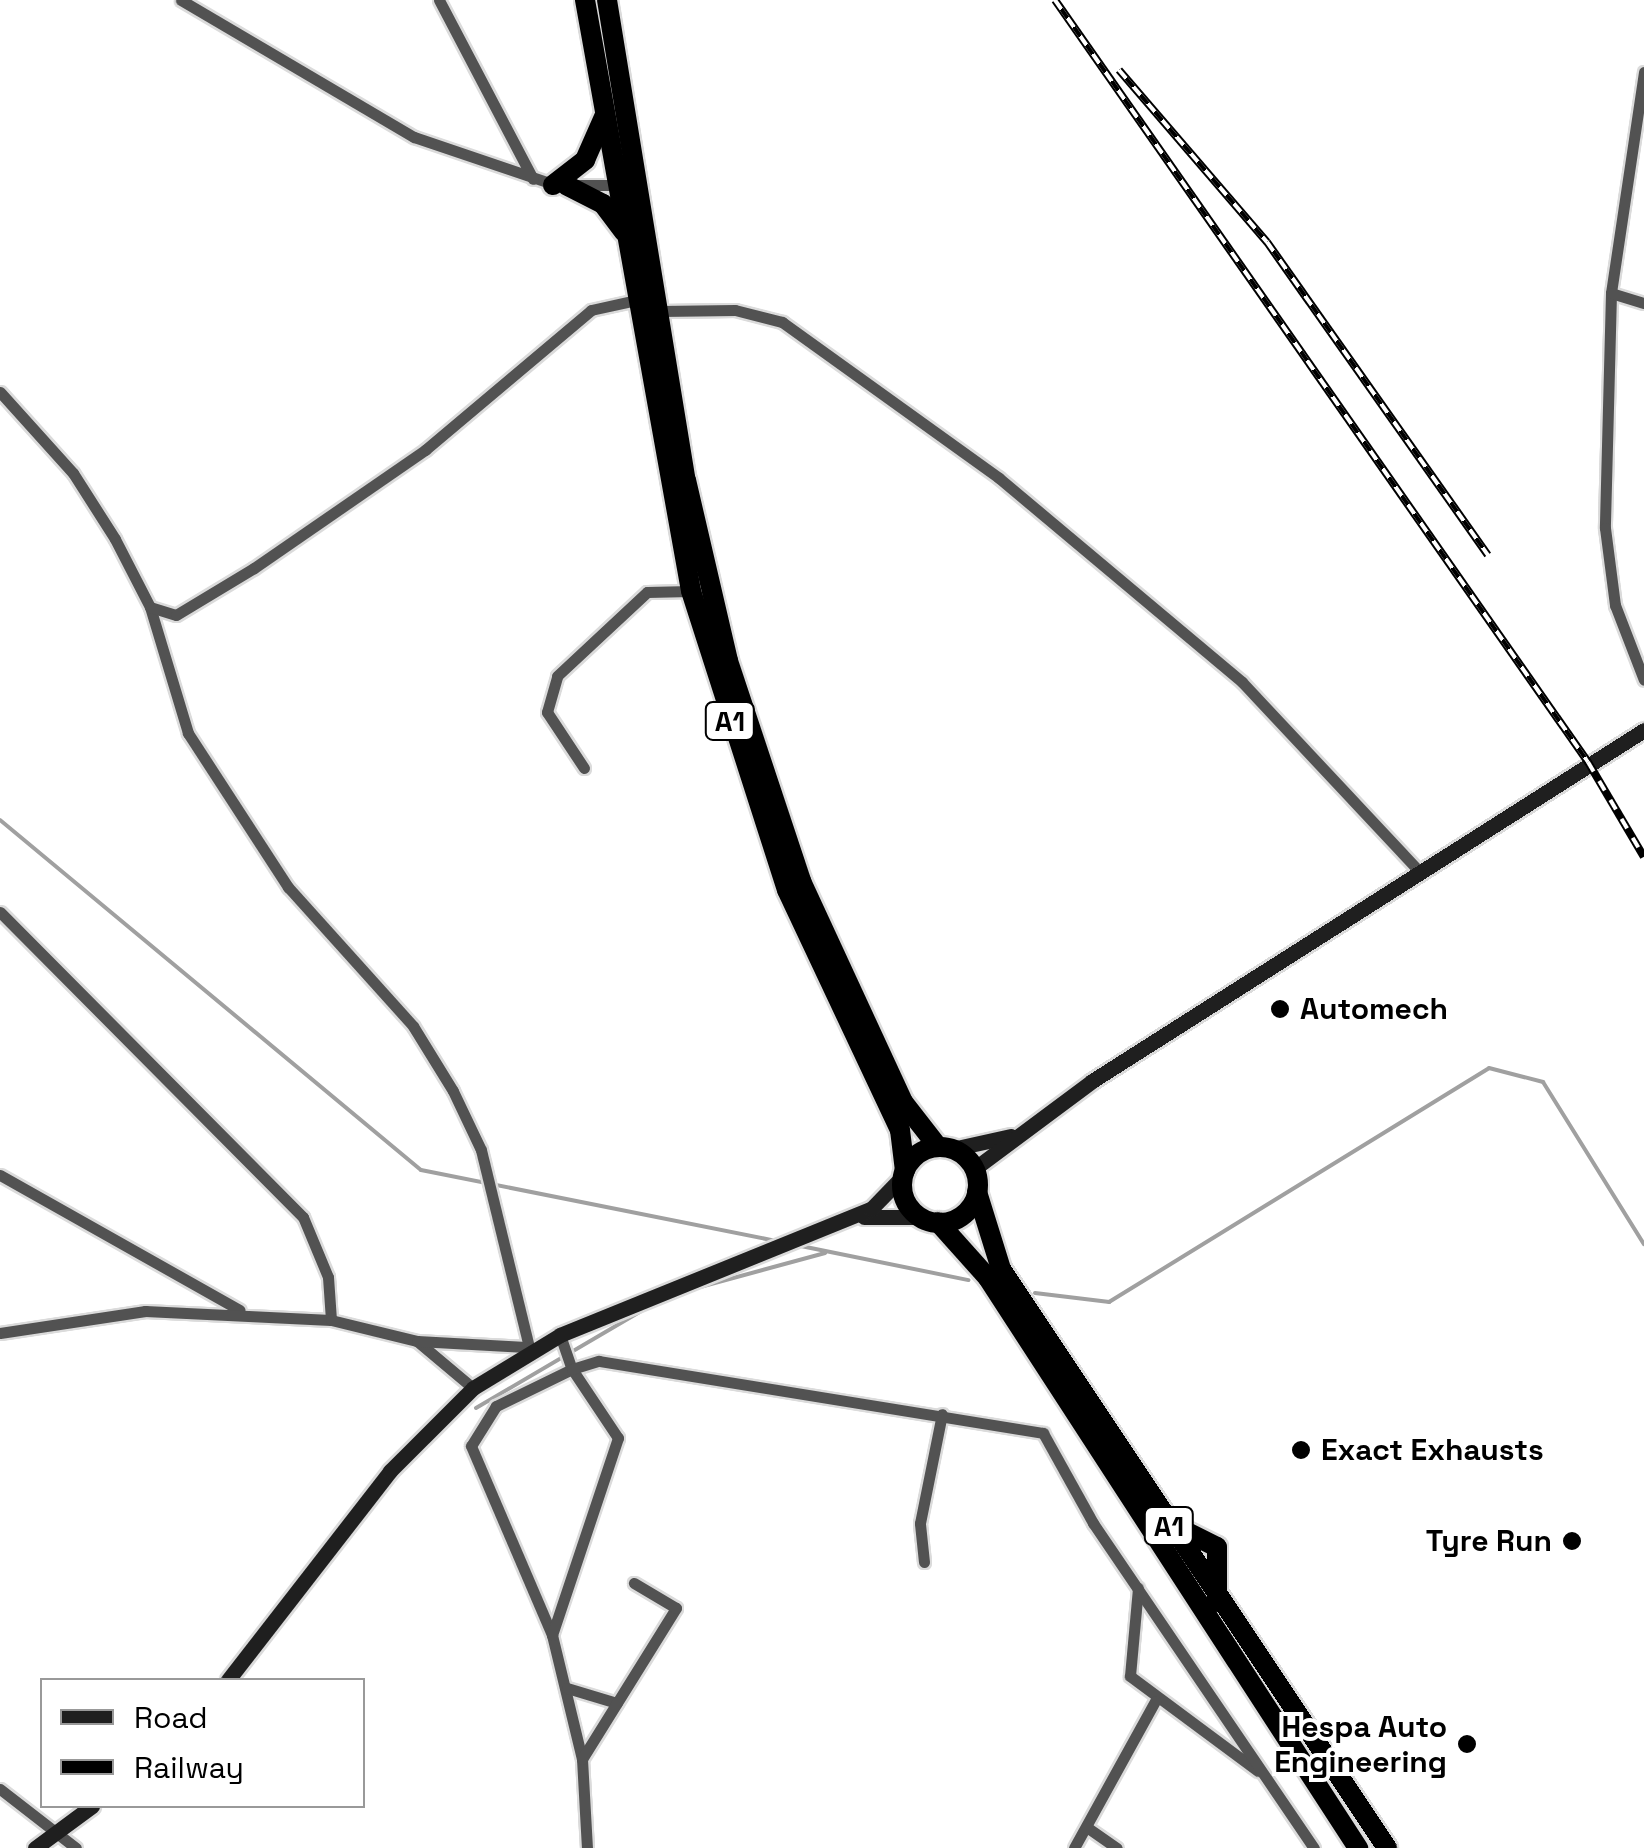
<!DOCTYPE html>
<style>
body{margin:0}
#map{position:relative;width:1644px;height:1848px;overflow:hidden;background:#fff;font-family:"Space Grotesk",sans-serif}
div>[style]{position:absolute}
.stream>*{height:4px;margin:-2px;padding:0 2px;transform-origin:2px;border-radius:2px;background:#a0a0a0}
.roads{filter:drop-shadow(2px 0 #dbdbdb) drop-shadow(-2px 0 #dbdbdb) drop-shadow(0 2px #dbdbdb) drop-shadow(0 -2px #dbdbdb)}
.street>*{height:11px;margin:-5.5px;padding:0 5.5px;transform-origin:5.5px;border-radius:5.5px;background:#525252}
.secondary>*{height:15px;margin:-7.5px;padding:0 7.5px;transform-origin:7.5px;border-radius:7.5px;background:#1f1f1f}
.highway>*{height:20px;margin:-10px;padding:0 10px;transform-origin:10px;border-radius:10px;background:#000}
.highway>.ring{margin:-10px;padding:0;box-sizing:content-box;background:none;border:20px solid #000;border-radius:50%}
.rail>*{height:8px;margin-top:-4px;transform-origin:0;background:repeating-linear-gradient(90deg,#fff 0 11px,#000 0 22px);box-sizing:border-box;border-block:2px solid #000}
.dots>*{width:28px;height:28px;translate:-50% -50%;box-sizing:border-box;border:5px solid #fff;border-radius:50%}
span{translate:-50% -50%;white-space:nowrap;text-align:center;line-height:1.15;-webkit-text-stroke:8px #fff;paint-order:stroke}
.shield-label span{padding:2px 8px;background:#fff;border:2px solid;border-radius:8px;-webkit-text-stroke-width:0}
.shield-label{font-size:28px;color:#000;font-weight:700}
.poi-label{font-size:30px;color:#000;font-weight:700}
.left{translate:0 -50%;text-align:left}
.right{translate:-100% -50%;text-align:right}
.legend{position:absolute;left:40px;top:1678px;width:325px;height:130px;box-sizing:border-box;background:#fff;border:2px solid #999;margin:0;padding:12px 18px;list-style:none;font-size:30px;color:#000}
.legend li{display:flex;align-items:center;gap:20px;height:50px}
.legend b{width:50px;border:2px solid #999}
</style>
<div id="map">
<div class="stream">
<i style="left:0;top:820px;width:547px;rotate:39.74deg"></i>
<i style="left:421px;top:1170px;width:363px;rotate:11.3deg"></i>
<i style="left:796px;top:1245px;width:176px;rotate:11.5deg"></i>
<i style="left:689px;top:1290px;width:141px;rotate:-15.2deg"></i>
<i style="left:1035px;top:1293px;width:75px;rotate:6.9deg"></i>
<i style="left:1109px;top:1302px;width:446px;rotate:-31.6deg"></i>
<i style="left:1489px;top:1068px;width:56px;rotate:14.5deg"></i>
<i style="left:1543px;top:1082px;width:191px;rotate:58.1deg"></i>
<i style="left:476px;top:1408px;width:199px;rotate:-30.4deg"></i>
</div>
<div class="roads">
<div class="street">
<i style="left:181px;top:0;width:270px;rotate:30.5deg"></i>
<i style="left:414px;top:137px;width:150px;rotate:18.7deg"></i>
<i style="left:439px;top:0;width:202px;rotate:62.3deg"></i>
<i style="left:1644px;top:72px;width:223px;rotate:98.5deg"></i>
<i style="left:1611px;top:293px;width:235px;rotate:91.5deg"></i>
<i style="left:1605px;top:528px;width:78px;rotate:82.6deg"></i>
<i style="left:1615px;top:605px;width:80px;rotate:68.9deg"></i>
<i style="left:574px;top:185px;width:47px"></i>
<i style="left:1611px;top:293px;width:34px;rotate:17deg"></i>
<i style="left:661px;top:311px;width:74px;rotate:-0.8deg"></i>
<i style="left:735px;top:310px;width:49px;rotate:14.3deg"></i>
<i style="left:782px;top:322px;width:267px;rotate:35.7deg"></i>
<i style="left:999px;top:478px;width:317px;rotate:40deg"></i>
<i style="left:1242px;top:682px;width:260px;rotate:46.9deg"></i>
<i style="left:0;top:392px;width:109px;rotate:48deg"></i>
<i style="left:73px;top:473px;width:78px;rotate:57.5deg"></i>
<i style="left:115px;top:539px;width:76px;rotate:62.8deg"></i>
<i style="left:150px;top:607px;width:132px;rotate:73.2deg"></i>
<i style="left:188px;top:733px;width:184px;rotate:57deg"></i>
<i style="left:288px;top:887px;width:187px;rotate:48deg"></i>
<i style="left:413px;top:1026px;width:76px;rotate:58.4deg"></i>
<i style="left:453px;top:1091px;width:65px;rotate:64.6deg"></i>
<i style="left:481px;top:1150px;width:207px;rotate:76.3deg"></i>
<i style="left:150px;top:607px;width:27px;rotate:17deg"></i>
<i style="left:176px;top:615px;width:91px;rotate:-31.1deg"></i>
<i style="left:254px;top:568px;width:208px;rotate:-34.6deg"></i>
<i style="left:425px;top:450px;width:217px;rotate:-40.1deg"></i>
<i style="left:591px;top:310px;width:46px;rotate:-12.5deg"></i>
<i style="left:584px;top:768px;width:67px;rotate:-123.5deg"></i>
<i style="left:547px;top:712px;width:37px;rotate:-74deg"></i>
<i style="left:557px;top:676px;width:123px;rotate:-43deg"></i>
<i style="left:647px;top:592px;width:44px;rotate:-1.3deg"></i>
<i style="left:0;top:912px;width:430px;rotate:45.2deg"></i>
<i style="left:303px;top:1217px;width:65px;rotate:67.4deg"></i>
<i style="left:328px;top:1277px;width:43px;rotate:86deg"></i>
<i style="left:0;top:1175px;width:275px;rotate:29.4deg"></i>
<i style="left:0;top:1333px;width:147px;rotate:-8.6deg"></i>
<i style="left:145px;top:1311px;width:186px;rotate:2.8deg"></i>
<i style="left:331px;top:1320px;width:89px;rotate:13.7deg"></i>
<i style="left:417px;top:1341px;width:73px;rotate:40deg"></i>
<i style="left:560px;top:1335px;width:36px;rotate:71deg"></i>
<i style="left:572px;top:1369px;width:85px;rotate:154deg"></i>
<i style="left:496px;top:1406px;width:47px;rotate:122deg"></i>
<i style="left:471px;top:1446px;width:206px;rotate:66.8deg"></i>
<i style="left:552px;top:1635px;width:128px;rotate:76.4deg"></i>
<i style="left:582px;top:1759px;width:89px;rotate:86.8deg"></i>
<i style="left:417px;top:1341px;width:109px;rotate:3.2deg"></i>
<i style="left:924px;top:1562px;width:39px;rotate:-96deg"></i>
<i style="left:920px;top:1523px;width:111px;rotate:-78.6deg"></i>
<i style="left:1138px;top:1588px;width:88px;rotate:95.2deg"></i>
<i style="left:1130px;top:1676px;width:159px;rotate:36.6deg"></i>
<i style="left:552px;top:1635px;width:208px;rotate:-71.5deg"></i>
<i style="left:618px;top:1438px;width:83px;rotate:-123.7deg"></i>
<i style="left:572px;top:1369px;width:28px;rotate:-17deg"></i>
<i style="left:599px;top:1361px;width:450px;rotate:9.2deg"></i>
<i style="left:1043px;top:1433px;width:103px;rotate:60.9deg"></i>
<i style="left:1093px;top:1523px;width:393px;rotate:55.8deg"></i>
<i style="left:567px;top:1688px;width:52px;rotate:16.7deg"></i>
<i style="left:582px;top:1759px;width:178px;rotate:-58.1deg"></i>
<i style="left:676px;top:1608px;width:49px;rotate:-149.2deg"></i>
<i style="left:0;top:1789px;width:96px;rotate:37.8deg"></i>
<i style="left:1088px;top:1828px;width:35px;rotate:35deg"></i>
<i style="left:1074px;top:1848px;width:168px;rotate:-61.1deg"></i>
</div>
<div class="secondary">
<i style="left:952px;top:1149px;width:60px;rotate:-12.4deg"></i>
<i style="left:974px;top:1169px;width:147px;rotate:-36.7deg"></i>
<i style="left:1092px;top:1081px;width:654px;rotate:-32.45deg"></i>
<i style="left:864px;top:1217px;width:55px"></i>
<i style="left:228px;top:1680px;width:264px;rotate:-52.2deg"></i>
<i style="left:390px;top:1471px;width:117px;rotate:-45deg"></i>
<i style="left:473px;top:1388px;width:102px;rotate:-31.3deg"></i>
<i style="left:560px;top:1335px;width:336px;rotate:-22.1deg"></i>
<i style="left:871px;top:1209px;width:46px;rotate:-45.9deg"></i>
<i style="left:35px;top:1848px;width:71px;rotate:-36.4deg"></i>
</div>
<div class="highway">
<i style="left:585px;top:0;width:600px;rotate:79.83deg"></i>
<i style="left:691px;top:591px;width:314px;rotate:72.2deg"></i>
<i style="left:787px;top:890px;width:265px;rotate:64.8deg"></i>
<i style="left:900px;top:1130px;width:41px;rotate:83deg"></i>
<i style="left:607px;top:0;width:486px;rotate:80.7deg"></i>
<i style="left:686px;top:480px;width:186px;rotate:76.9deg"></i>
<i style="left:728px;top:661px;width:232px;rotate:71.6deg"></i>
<i style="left:801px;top:881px;width:243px;rotate:65.2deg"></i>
<i style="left:903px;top:1102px;width:57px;rotate:52.1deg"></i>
<i style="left:553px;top:185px;width:41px;rotate:-38deg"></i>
<i style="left:585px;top:160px;width:47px;rotate:-66.2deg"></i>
<i style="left:566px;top:185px;width:42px;rotate:27.2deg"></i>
<i style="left:603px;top:204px;width:35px;rotate:53deg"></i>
<i class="ring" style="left:902px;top:1147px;width:56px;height:56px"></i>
<i style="left:977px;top:1192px;width:81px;rotate:72.7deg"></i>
<i style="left:1001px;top:1269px;width:696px;rotate:56.31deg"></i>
<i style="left:938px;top:1222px;width:75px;rotate:48.2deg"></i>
<i style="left:988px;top:1278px;width:680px;rotate:57.01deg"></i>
<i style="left:1165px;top:1521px;width:58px;rotate:26.6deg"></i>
<i style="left:1217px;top:1547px;width:55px;rotate:90deg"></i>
</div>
</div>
<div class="rail">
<i style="left:1055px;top:0;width:930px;rotate:55.03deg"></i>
<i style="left:1588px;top:762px;width:110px;rotate:59.5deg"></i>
<i style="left:1119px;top:70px;width:227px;rotate:49.3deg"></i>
<i style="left:1267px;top:242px;width:383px;rotate:54.8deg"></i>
</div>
<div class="dots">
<i style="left:1280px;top:1009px;background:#000"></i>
<i style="left:1301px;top:1450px;background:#000"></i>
<i style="left:1572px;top:1541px;background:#000"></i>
<i style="left:1467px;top:1744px;background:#000"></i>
</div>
<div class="shield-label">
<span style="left:730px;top:721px">A1</span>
<span style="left:1169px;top:1526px">A1</span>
</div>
<div class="poi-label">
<span class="left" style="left:1300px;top:1009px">Automech</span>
<span class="left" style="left:1321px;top:1450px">Exact Exhausts</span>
<span class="right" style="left:1552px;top:1541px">Tyre Run</span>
<span class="right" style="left:1447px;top:1744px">Hespa Auto<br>Engineering</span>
</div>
<ul class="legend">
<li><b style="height:12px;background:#1f1f1f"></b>Road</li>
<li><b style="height:12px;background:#000"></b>Railway</li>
</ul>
</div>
